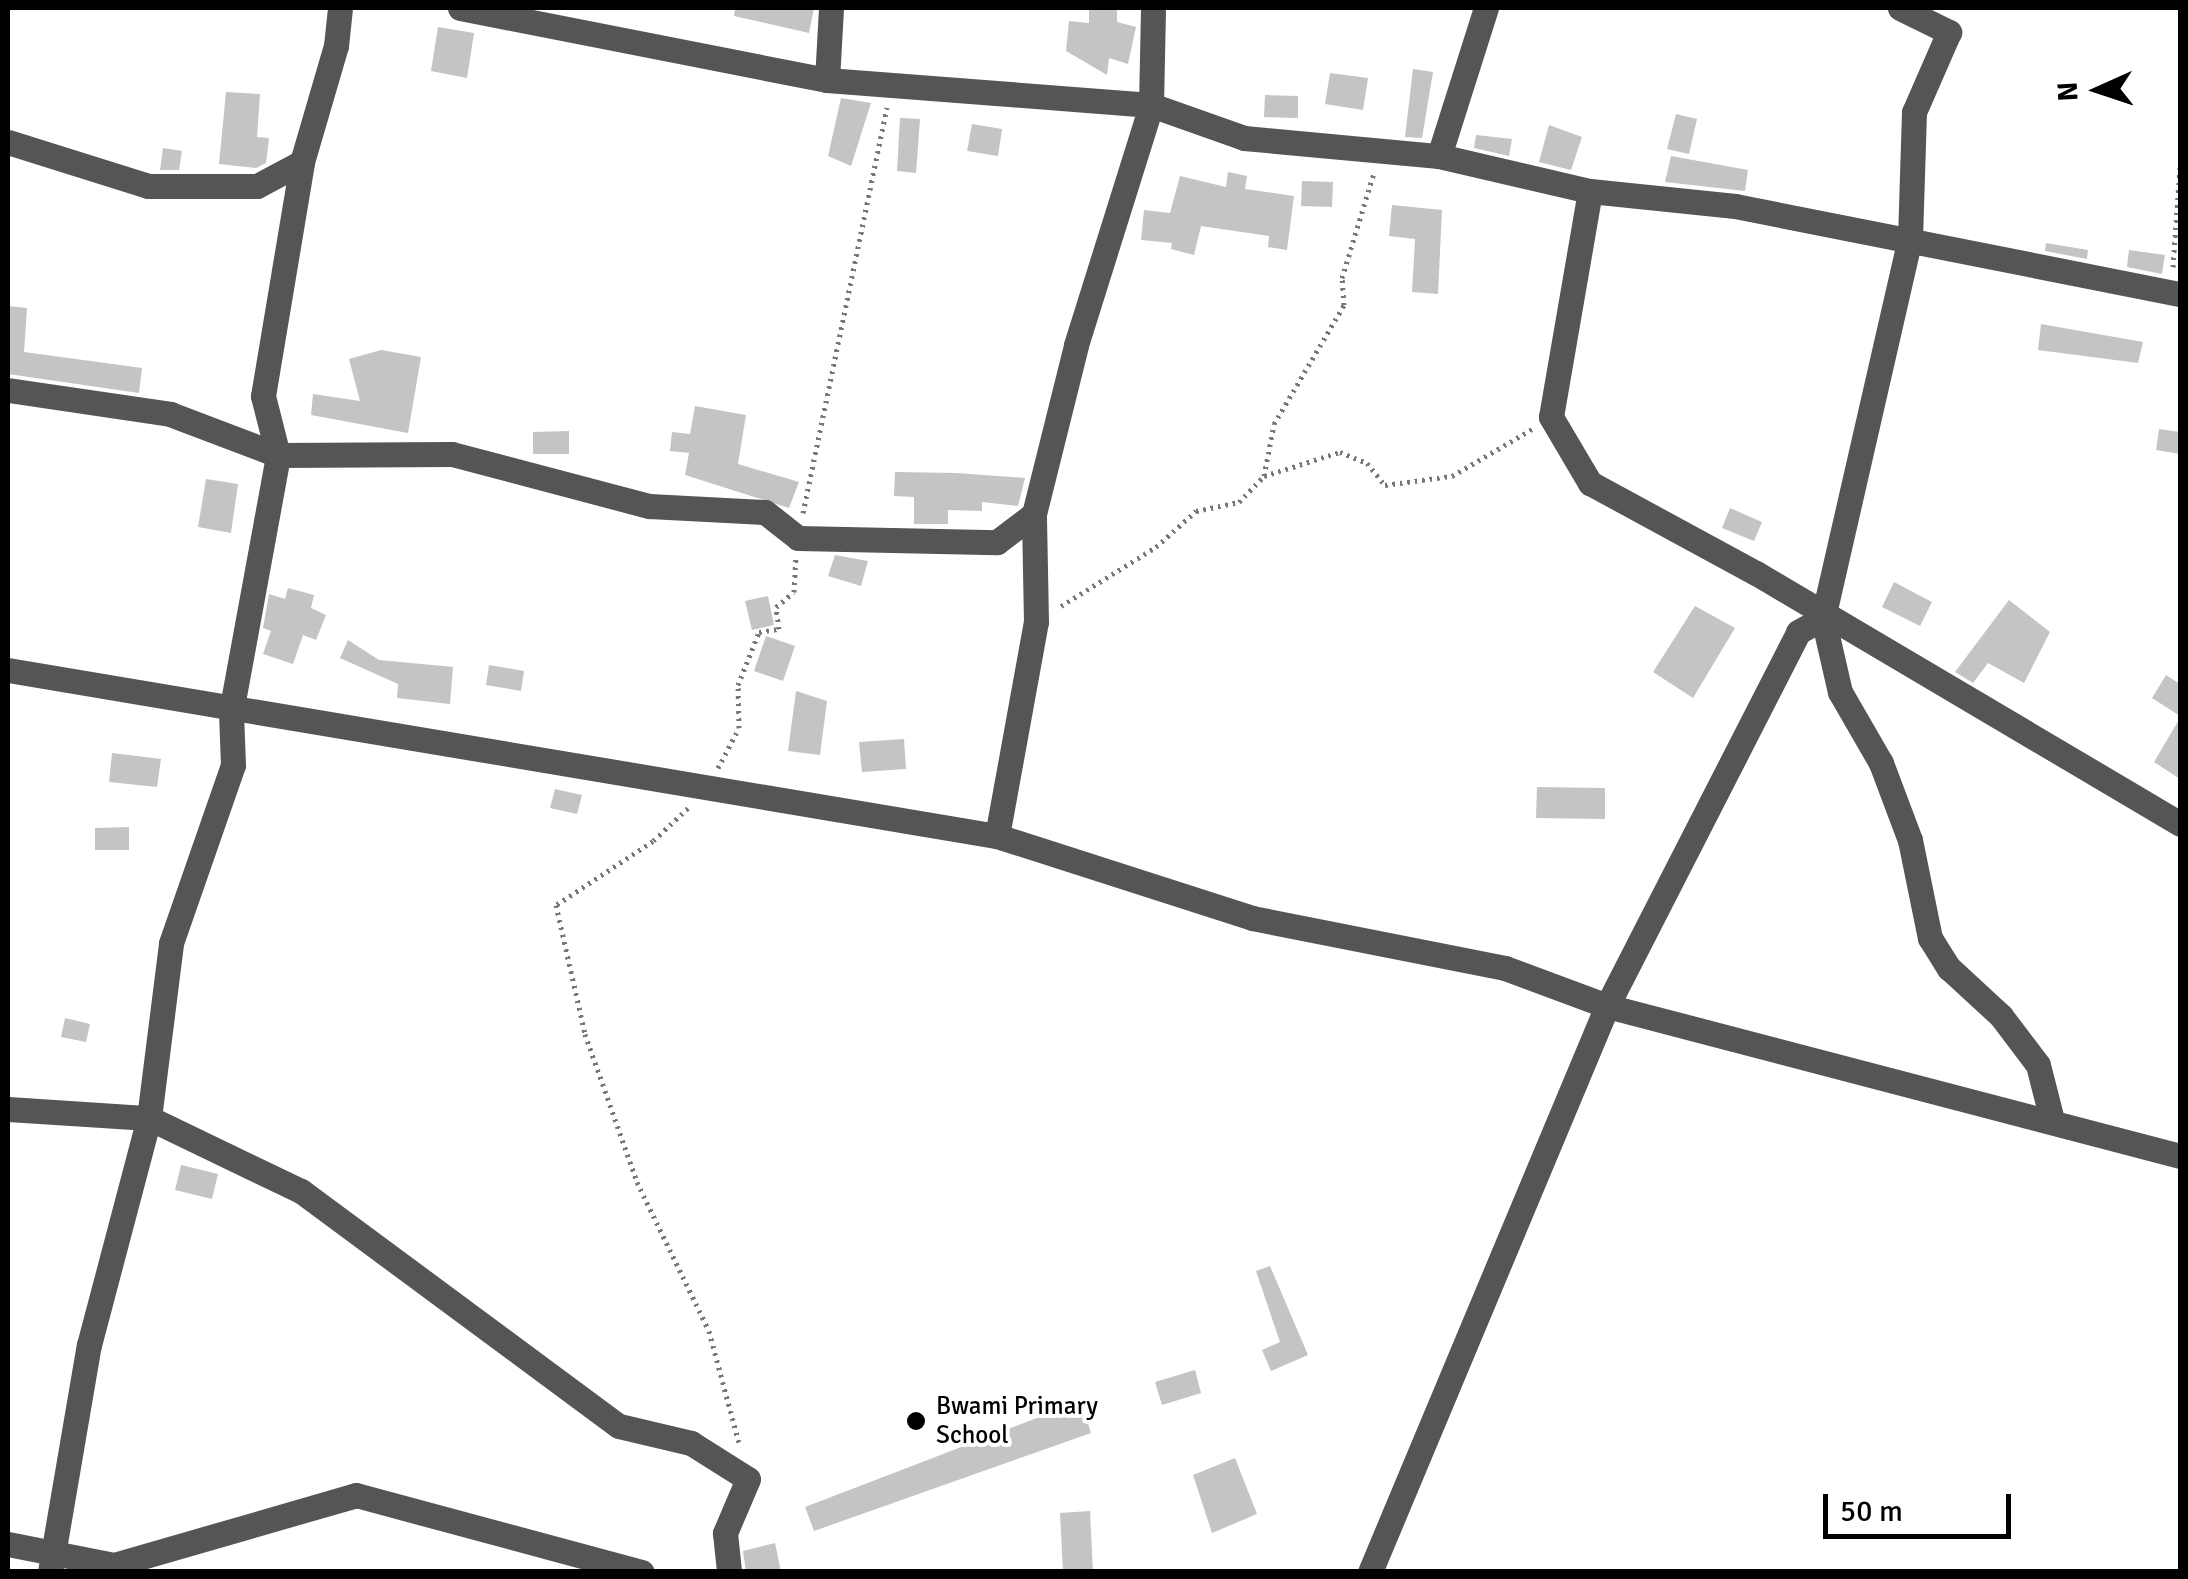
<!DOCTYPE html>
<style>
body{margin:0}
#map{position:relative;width:2188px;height:1579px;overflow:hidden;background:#fff;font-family:Signika,sans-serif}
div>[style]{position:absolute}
.building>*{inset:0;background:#c4c4c4}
.path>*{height:5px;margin-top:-2.5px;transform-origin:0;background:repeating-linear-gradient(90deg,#777 0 2.5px,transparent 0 7.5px)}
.minor>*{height:25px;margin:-12.5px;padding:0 12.5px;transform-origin:12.5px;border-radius:12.5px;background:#555}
.dots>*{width:28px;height:28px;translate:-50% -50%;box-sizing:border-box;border:5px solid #fff;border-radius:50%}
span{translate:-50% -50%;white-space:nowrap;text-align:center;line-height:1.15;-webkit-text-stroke:8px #fff;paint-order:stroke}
.poi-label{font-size:25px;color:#000}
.left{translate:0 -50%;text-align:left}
.frame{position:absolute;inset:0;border:10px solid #000;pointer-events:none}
.north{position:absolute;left:2048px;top:40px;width:100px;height:100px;-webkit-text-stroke:8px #fff;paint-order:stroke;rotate:267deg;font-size:28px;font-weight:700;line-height:40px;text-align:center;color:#000}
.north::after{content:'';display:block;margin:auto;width:35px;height:45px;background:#000;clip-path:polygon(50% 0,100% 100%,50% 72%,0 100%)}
.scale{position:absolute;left:1823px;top:1494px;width:188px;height:45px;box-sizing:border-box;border:5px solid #000;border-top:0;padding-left:12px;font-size:30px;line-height:35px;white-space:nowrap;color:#000;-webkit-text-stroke:8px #fff;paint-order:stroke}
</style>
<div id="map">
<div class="building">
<i style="clip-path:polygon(735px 8px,814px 8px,809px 33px,734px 16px)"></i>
<i style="clip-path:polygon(1089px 8px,1117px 8px,1117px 22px,1136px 27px,1128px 64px,1109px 58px,1107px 75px,1066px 51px,1069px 21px,1089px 23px)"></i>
<i style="clip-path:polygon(438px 27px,474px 33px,467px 78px,431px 71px)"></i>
<i style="clip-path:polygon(1413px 69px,1433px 72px,1422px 138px,1405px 137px)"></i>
<i style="clip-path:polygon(1330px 73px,1368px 78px,1363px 110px,1325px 104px)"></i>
<i style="clip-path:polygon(226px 92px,260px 94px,257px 137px,269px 138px,266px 163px,256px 168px,219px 164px)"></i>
<i style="clip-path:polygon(1265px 95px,1298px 96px,1298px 118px,1264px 117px)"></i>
<i style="clip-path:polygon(841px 98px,871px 103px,851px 166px,828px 156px)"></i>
<i style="clip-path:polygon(1676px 114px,1697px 119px,1689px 154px,1667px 149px)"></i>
<i style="clip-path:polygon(900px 118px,920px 119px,916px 173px,897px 171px)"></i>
<i style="clip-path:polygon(972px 124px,1002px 129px,998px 156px,967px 151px)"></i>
<i style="clip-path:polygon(1549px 125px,1582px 137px,1571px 170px,1539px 162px)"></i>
<i style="clip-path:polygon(1476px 135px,1512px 139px,1509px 156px,1474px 148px)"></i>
<i style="clip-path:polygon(163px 148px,182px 151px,179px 170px,160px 170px)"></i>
<i style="clip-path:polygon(1671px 156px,1748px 170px,1745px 191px,1665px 182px)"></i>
<i style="clip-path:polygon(1228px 172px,1247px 176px,1245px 189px,1294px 196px,1287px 250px,1268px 247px,1269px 236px,1201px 226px,1194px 255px,1171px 249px,1172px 243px,1141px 240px,1144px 210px,1170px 213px,1180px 176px,1226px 187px)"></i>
<i style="clip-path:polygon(1302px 181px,1333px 182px,1332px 207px,1301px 206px)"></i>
<i style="clip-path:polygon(1392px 205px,1442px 210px,1438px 294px,1412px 292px,1415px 239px,1389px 236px)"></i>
<i style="clip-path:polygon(2046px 243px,2088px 250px,2087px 259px,2045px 251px)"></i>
<i style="clip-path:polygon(2129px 250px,2165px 255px,2162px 274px,2127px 267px)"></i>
<i style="clip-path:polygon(8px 306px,27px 308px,24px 352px,142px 368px,139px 393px,8px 374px)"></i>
<i style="clip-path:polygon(2041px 324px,2143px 342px,2138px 363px,2038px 350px)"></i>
<i style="clip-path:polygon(381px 350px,421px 357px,408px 433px,311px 415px,313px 394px,360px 401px,349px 359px)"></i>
<i style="clip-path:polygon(695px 406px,746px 415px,738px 464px,799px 482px,789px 508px,685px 475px,689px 453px,670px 451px,672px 432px,690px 434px)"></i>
<i style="clip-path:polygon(2159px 429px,2180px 432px,2180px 454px,2156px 450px)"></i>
<i style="clip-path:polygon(569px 431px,569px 454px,533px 454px,533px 432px)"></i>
<i style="clip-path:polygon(895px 472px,956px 473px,1025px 478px,1018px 506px,982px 502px,982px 511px,948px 510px,948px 524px,914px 524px,914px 497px,894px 496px)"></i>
<i style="clip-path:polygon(206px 479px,238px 484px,231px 533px,198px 527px)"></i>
<i style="clip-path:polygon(1730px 508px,1762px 522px,1754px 541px,1722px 528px)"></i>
<i style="clip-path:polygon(835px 555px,868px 561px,861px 586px,828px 576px)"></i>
<i style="clip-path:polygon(1894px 582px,1932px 602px,1920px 626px,1882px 607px)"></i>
<i style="clip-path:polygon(288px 588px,314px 595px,311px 608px,326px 615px,316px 640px,303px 635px,293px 664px,263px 654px,271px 631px,263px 628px,269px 594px,285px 599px)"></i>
<i style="clip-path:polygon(768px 596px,774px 625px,752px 630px,745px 601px)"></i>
<i style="clip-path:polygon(2009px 600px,2050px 632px,2024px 683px,1988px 663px,1973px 683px,1955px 672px)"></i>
<i style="clip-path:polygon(1695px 606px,1735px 628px,1693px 698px,1653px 672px)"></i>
<i style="clip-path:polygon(766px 636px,795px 646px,783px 681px,754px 671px)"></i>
<i style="clip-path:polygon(348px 640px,379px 660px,453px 667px,450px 704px,397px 698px,398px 684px,340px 658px)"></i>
<i style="clip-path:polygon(489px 665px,524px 671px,521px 691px,486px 685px)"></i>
<i style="clip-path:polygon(2166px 675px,2180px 684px,2180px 716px,2152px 698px)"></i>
<i style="clip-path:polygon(796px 691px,827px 701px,820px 755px,788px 751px)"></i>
<i style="clip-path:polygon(2180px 718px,2180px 779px,2154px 762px)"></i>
<i style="clip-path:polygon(904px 739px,906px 769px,862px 772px,859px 742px)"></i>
<i style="clip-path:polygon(112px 753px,161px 759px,157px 787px,109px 782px)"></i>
<i style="clip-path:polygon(1537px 787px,1605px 788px,1605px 819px,1536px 818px)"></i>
<i style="clip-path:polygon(555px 789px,582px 795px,577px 814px,550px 808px)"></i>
<i style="clip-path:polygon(129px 827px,129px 850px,95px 850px,95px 828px)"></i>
<i style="clip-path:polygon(65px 1018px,90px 1024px,86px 1042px,61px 1037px)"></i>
<i style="clip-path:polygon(181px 1165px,218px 1174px,212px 1199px,175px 1190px)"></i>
<i style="clip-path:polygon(1270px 1266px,1308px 1355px,1271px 1371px,1262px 1350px,1280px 1342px,1256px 1271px)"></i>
<i style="clip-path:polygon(1195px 1370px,1201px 1393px,1162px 1405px,1155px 1382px)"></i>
<i style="clip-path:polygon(1081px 1401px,1091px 1433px,814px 1531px,805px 1507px)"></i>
<i style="clip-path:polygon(1235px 1458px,1257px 1514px,1212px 1533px,1193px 1475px)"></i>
<i style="clip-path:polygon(1090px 1511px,1093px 1572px,1063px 1572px,1060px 1513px)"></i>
<i style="clip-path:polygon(775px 1543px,781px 1572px,746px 1572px,743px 1551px)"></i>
</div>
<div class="path">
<i style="left:2173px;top:267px;width:101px;rotate:-86deg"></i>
<i style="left:1264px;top:476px;width:80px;rotate:-17.5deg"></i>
<i style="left:1340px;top:452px;width:29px;rotate:22deg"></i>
<i style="left:1367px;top:463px;width:28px;rotate:51deg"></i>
<i style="left:1385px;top:485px;width:68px;rotate:-7.7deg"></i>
<i style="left:1452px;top:476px;width:93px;rotate:-30.4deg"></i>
<i style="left:803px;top:513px;width:414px;rotate:-78.3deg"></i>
<i style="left:1061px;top:606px;width:112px;rotate:-31.8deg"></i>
<i style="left:1156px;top:547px;width:54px;rotate:-42deg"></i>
<i style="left:1196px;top:511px;width:44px;rotate:-11.8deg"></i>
<i style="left:1239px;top:502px;width:36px;rotate:-46deg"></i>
<i style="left:1264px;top:476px;width:53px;rotate:-79.1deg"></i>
<i style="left:1274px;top:424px;width:138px;rotate:-59.5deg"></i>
<i style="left:1344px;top:305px;width:27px;rotate:-94deg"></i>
<i style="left:1342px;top:278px;width:110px;rotate:-73.1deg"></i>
<i style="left:718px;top:768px;width:45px;rotate:-62.3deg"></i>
<i style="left:739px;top:728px;width:43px;rotate:-91.3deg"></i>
<i style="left:738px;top:685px;width:57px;rotate:-68.4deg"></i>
<i style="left:759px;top:632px;width:20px;rotate:-9deg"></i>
<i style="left:779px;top:629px;width:22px;rotate:-98deg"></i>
<i style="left:776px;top:607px;width:23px;rotate:-40deg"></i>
<i style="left:794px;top:592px;width:33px;rotate:-87deg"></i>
<i style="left:688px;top:808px;width:48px;rotate:136.7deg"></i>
<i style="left:653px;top:841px;width:116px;rotate:146.6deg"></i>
<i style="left:556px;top:905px;width:132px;rotate:77.3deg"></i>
<i style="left:585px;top:1034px;width:157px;rotate:70.6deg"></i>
<i style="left:637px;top:1182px;width:165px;rotate:64.2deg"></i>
<i style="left:709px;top:1331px;width:120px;rotate:75deg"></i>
</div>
<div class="minor">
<i style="left:460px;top:8px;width:374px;rotate:11.1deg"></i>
<i style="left:827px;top:80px;width:325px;rotate:4.4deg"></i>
<i style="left:1151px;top:105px;width:99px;rotate:19.5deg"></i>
<i style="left:1244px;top:138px;width:196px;rotate:5.3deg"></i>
<i style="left:1439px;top:156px;width:155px;rotate:13.1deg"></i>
<i style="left:1590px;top:191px;width:146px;rotate:5.9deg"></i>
<i style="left:1735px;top:206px;width:454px;rotate:11.2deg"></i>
<i style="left:1900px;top:8px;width:55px;rotate:26.1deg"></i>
<i style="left:1949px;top:32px;width:87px;rotate:113.6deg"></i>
<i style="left:1914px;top:112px;width:126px;rotate:91.8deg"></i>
<i style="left:1910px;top:238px;width:390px;rotate:102.9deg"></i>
<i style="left:1823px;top:618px;width:76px;rotate:77.1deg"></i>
<i style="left:1840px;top:692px;width:82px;rotate:60deg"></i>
<i style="left:1881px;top:763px;width:82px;rotate:69.4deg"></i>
<i style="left:1910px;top:840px;width:100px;rotate:78.5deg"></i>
<i style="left:1930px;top:938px;width:36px;rotate:58deg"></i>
<i style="left:1949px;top:968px;width:71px;rotate:42.7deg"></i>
<i style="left:2001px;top:1016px;width:61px;rotate:52.9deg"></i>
<i style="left:2038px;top:1065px;width:57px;rotate:75.7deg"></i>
<i style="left:827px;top:80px;width:72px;rotate:-86.8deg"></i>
<i style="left:8px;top:142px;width:147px;rotate:17.4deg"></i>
<i style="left:148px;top:186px;width:109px"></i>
<i style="left:257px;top:186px;width:51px;rotate:-28.1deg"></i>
<i style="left:1439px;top:156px;width:155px;rotate:-72.4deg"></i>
<i style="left:1590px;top:191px;width:229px;rotate:99.8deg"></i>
<i style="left:1551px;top:417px;width:77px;rotate:59.4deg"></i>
<i style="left:1590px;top:483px;width:189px;rotate:28.5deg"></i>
<i style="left:1756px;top:573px;width:493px;rotate:30.6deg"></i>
<i style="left:8px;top:390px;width:164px;rotate:8.4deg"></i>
<i style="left:170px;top:414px;width:116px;rotate:20.8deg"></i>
<i style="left:278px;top:455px;width:174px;rotate:-0.3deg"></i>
<i style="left:452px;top:454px;width:204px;rotate:14.8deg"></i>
<i style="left:649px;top:506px;width:116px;rotate:3deg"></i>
<i style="left:765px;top:512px;width:42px;rotate:38.2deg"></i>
<i style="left:798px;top:538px;width:199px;rotate:1.2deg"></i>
<i style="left:997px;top:542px;width:46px;rotate:-37.1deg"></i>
<i style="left:8px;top:670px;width:1003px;rotate:9.53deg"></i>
<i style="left:997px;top:836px;width:268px;rotate:17.8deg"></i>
<i style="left:1252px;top:918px;width:258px;rotate:11.2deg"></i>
<i style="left:1505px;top:968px;width:109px;rotate:20.4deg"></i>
<i style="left:1607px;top:1006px;width:592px;rotate:14.67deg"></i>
<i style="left:997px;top:836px;width:218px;rotate:-79.7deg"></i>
<i style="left:1036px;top:622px;width:108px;rotate:-91.1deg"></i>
<i style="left:1034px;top:514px;width:174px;rotate:-76deg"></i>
<i style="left:1076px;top:345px;width:251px;rotate:-72.6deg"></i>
<i style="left:1151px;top:105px;width:97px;rotate:-88.8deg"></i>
<i style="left:8px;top:1109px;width:141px;rotate:3.7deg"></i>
<i style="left:149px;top:1118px;width:169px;rotate:25.7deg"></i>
<i style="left:301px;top:1191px;width:395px;rotate:36.5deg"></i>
<i style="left:619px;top:1426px;width:74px;rotate:13.3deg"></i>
<i style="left:691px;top:1443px;width:67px;rotate:32.3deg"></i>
<i style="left:748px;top:1479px;width:59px;rotate:113.1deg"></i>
<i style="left:725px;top:1533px;width:39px;rotate:84deg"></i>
<i style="left:8px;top:1544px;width:108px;rotate:11.2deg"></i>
<i style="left:114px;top:1565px;width:252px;rotate:-16.1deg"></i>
<i style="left:356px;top:1495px;width:296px;rotate:15.1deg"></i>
<i style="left:50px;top:1572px;width:230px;rotate:-80.3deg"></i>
<i style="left:89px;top:1345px;width:235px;rotate:-75.2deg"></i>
<i style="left:149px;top:1118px;width:176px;rotate:-82.8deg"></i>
<i style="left:171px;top:943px;width:188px;rotate:-70.8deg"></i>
<i style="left:233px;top:765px;width:53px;rotate:-92.2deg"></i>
<i style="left:231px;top:712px;width:261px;rotate:-79.6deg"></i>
<i style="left:278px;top:455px;width:61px;rotate:-104.3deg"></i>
<i style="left:263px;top:396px;width:237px;rotate:-80.5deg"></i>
<i style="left:302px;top:162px;width:121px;rotate:-73.7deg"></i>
<i style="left:336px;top:46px;width:38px;rotate:-84deg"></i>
<i style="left:1370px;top:1572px;width:614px;rotate:-67.28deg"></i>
<i style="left:1607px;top:1006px;width:420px;rotate:-62.9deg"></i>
<i style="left:1798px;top:632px;width:29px;rotate:-29deg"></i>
</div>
<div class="dots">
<i style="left:916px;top:1421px;background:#000"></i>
</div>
<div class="poi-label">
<span class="left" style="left:936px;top:1421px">Bwami Primary<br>School</span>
</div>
<div class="frame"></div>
<div class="north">N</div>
<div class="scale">50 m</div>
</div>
